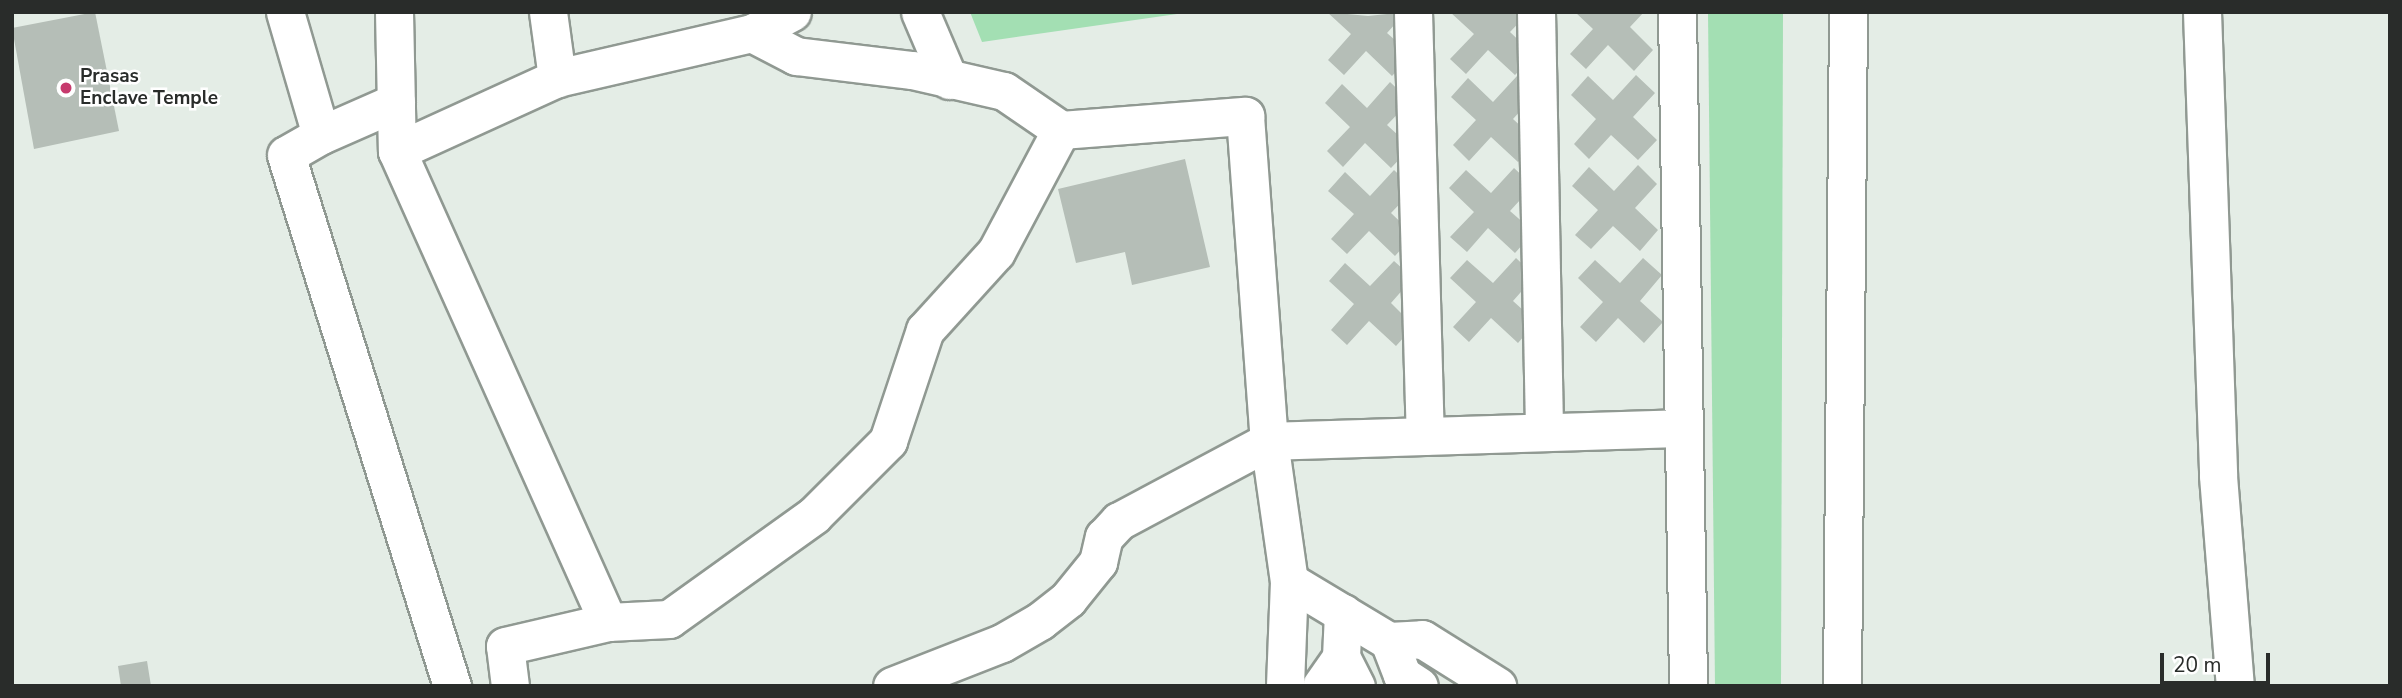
<!DOCTYPE html>
<style>
body{margin:0}
#map{position:relative;width:2402px;height:698px;overflow:hidden;background:#e4ede6;font-family:"Nunito Sans",sans-serif}
div>[style]{position:absolute}
.green>*{inset:0;background:#a3dfb3}
.building>*{inset:0;background:#b5beb7}
.roads{filter:drop-shadow(2px 0 #909992) drop-shadow(-2px 0 #909992) drop-shadow(0 2px #909992) drop-shadow(0 -2px #909992)}
.minor>*{height:37px;margin:-18.5px;padding:0 18.5px;transform-origin:18.5px;border-radius:18.5px;background:#fff}
.dots>*{width:19px;height:19px;translate:-50% -50%;box-sizing:border-box;border:4px solid #fff;border-radius:50%}
span{translate:-50% -50%;white-space:nowrap;text-align:center;line-height:1.15;-webkit-text-stroke:5px #fff;paint-order:stroke}
.poi-label{font-size:19px;color:#292c2a;font-weight:700}
.left{translate:0 -50%;text-align:left}
.frame{position:absolute;inset:0;border:14px solid #292c2a;pointer-events:none}
.scale{position:absolute;left:2160px;top:653px;width:110px;height:32px;box-sizing:border-box;border:4px solid #292c2a;border-top:0;padding-left:9px;font-size:21px;line-height:24px;white-space:nowrap;color:#292c2a;-webkit-text-stroke:5px #fff;paint-order:stroke}
</style>
<div id="map">
<div class="green">
<i style="clip-path:polygon(970px 12px,1191px 12px,982px 42px)"></i>
<i style="clip-path:polygon(1708px 12px,1783px 12px,1781px 686px,1715px 686px)"></i>
</div>
<div class="building">
<i style="clip-path:polygon(95px 12px,119px 131px,34px 149px,12px 28px)"></i>
<i style="clip-path:polygon(1327px 12px,1368px 16px,1406px 12px,1387px 33px,1412px 55px,1392px 76px,1366px 51px,1344px 75px,1328px 60px,1351px 34px)"></i>
<i style="clip-path:polygon(1450px 12px,1529px 12px,1510px 32px,1534px 55px,1515px 75px,1488px 50px,1466px 74px,1450px 59px,1474px 34px)"></i>
<i style="clip-path:polygon(1575px 12px,1644px 12px,1630px 27px,1653px 50px,1634px 71px,1608px 45px,1586px 69px,1570px 54px,1593px 29px)"></i>
<i style="clip-path:polygon(1636px 75px,1655px 93px,1633px 117px,1657px 140px,1638px 160px,1611px 135px,1589px 159px,1574px 144px,1596px 119px,1571px 95px,1588px 76px,1613px 100px)"></i>
<i style="clip-path:polygon(1517px 76px,1536px 94px,1513px 119px,1537px 141px,1518px 162px,1491px 137px,1469px 161px,1453px 145px,1476px 120px,1451px 97px,1468px 78px,1493px 102px)"></i>
<i style="clip-path:polygon(1390px 82px,1410px 101px,1387px 125px,1411px 147px,1391px 168px,1365px 143px,1343px 167px,1327px 151px,1350px 127px,1325px 103px,1342px 84px,1367px 108px)"></i>
<i style="clip-path:polygon(1185px 159px,1210px 267px,1132px 285px,1125px 252px,1076px 263px,1058px 189px)"></i>
<i style="clip-path:polygon(1638px 165px,1657px 184px,1635px 208px,1658px 230px,1640px 251px,1613px 226px,1591px 249px,1575px 235px,1598px 210px,1572px 186px,1589px 167px,1614px 191px)"></i>
<i style="clip-path:polygon(1514px 168px,1533px 186px,1510px 211px,1534px 232px,1515px 253px,1488px 228px,1467px 252px,1450px 237px,1474px 212px,1449px 188px,1466px 170px,1491px 193px)"></i>
<i style="clip-path:polygon(1394px 170px,1414px 189px,1391px 213px,1414px 235px,1395px 256px,1369px 231px,1347px 254px,1331px 239px,1354px 214px,1328px 191px,1345px 172px,1370px 196px)"></i>
<i style="clip-path:polygon(1516px 258px,1535px 276px,1513px 301px,1536px 322px,1518px 343px,1491px 318px,1469px 342px,1453px 327px,1476px 302px,1450px 278px,1467px 260px,1493px 283px)"></i>
<i style="clip-path:polygon(1643px 258px,1662px 275px,1640px 301px,1663px 322px,1644px 343px,1618px 318px,1596px 342px,1580px 327px,1603px 302px,1578px 278px,1595px 260px,1620px 283px)"></i>
<i style="clip-path:polygon(1394px 261px,1413px 278px,1391px 303px,1414px 326px,1396px 346px,1369px 321px,1347px 345px,1331px 330px,1354px 304px,1329px 281px,1345px 263px,1370px 286px)"></i>
<i style="clip-path:polygon(147px 661px,151px 686px,121px 686px,118px 666px)"></i>
</div>
<div class="roads">
<div class="minor">
<i style="left:285px;top:12px;width:128px;rotate:73.7deg"></i>
<i style="left:321px;top:135px;width:40px;rotate:150.3deg"></i>
<i style="left:286px;top:155px;width:556px;rotate:72.64deg"></i>
<i style="left:394px;top:12px;width:139px;rotate:88.8deg"></i>
<i style="left:548px;top:12px;width:67px;rotate:82.2deg"></i>
<i style="left:920px;top:12px;width:74px;rotate:66.9deg"></i>
<i style="left:1413px;top:12px;width:424px;rotate:88.4deg"></i>
<i style="left:1536px;top:12px;width:420px;rotate:88.9deg"></i>
<i style="left:1677px;top:12px;width:674px;rotate:89.06deg"></i>
<i style="left:2202px;top:12px;width:464px;rotate:88deg"></i>
<i style="left:2218px;top:476px;width:211px;rotate:85.4deg"></i>
<i style="left:752px;top:33px;width:45px;rotate:-27.7deg"></i>
<i style="left:321px;top:135px;width:82px;rotate:-23.7deg"></i>
<i style="left:1289px;top:581px;width:117px;rotate:31deg"></i>
<i style="left:1389px;top:641px;width:33px;rotate:-3deg"></i>
<i style="left:1422px;top:639px;width:89px;rotate:32.1deg"></i>
<i style="left:1343px;top:613px;width:44px;rotate:92.6deg"></i>
<i style="left:1341px;top:657px;width:33px;rotate:63deg"></i>
<i style="left:608px;top:622px;width:61px;rotate:-2.8deg"></i>
<i style="left:669px;top:619px;width:178px;rotate:-35.6deg"></i>
<i style="left:814px;top:515px;width:105px;rotate:-45deg"></i>
<i style="left:888px;top:441px;width:117px;rotate:-71.6deg"></i>
<i style="left:925px;top:330px;width:105px;rotate:-47.7deg"></i>
<i style="left:996px;top:252px;width:138px;rotate:-62deg"></i>
<i style="left:1389px;top:641px;width:36px;rotate:69deg"></i>
<i style="left:1402px;top:675px;width:20px;rotate:33deg"></i>
<i style="left:510px;top:686px;width:40px;rotate:-97.1deg"></i>
<i style="left:505px;top:646px;width:106px;rotate:-13.1deg"></i>
<i style="left:608px;top:622px;width:516px;rotate:-114.13deg"></i>
<i style="left:397px;top:151px;width:176px;rotate:-24.5deg"></i>
<i style="left:557px;top:78px;width:200px;rotate:-13deg"></i>
<i style="left:752px;top:33px;width:50px;rotate:27.6deg"></i>
<i style="left:796px;top:56px;width:117px;rotate:6.9deg"></i>
<i style="left:912px;top:70px;width:94px;rotate:12.9deg"></i>
<i style="left:1004px;top:91px;width:69px;rotate:34.4deg"></i>
<i style="left:1061px;top:130px;width:185px;rotate:-4.4deg"></i>
<i style="left:1245px;top:116px;width:326px;rotate:85.8deg"></i>
<i style="left:1269px;top:441px;width:141px;rotate:81.9deg"></i>
<i style="left:1289px;top:581px;width:105px;rotate:92.2deg"></i>
<i style="left:892px;top:686px;width:118px;rotate:-21.4deg"></i>
<i style="left:1002px;top:643px;width:44px;rotate:-30.1deg"></i>
<i style="left:1040px;top:621px;width:36px;rotate:-38deg"></i>
<i style="left:1068px;top:599px;width:48px;rotate:-51deg"></i>
<i style="left:1098px;top:562px;width:26px;rotate:-77deg"></i>
<i style="left:1104px;top:537px;width:22px;rotate:-47deg"></i>
<i style="left:1119px;top:521px;width:170px;rotate:-28.1deg"></i>
<i style="left:1269px;top:441px;width:415px;rotate:-1.8deg"></i>
<i style="left:1321px;top:686px;width:35px;rotate:-55deg"></i>
<i style="left:1842px;top:686px;width:674px;rotate:-89.49deg"></i>
</div>
</div>
<div class="dots">
<i style="left:66px;top:88px;background:#c63a6d"></i>
</div>
<div class="poi-label">
<span class="left" style="left:80px;top:88px">Prasas<br>Enclave Temple</span>
</div>
<div class="frame"></div>
<div class="scale">20 m</div>
</div>
